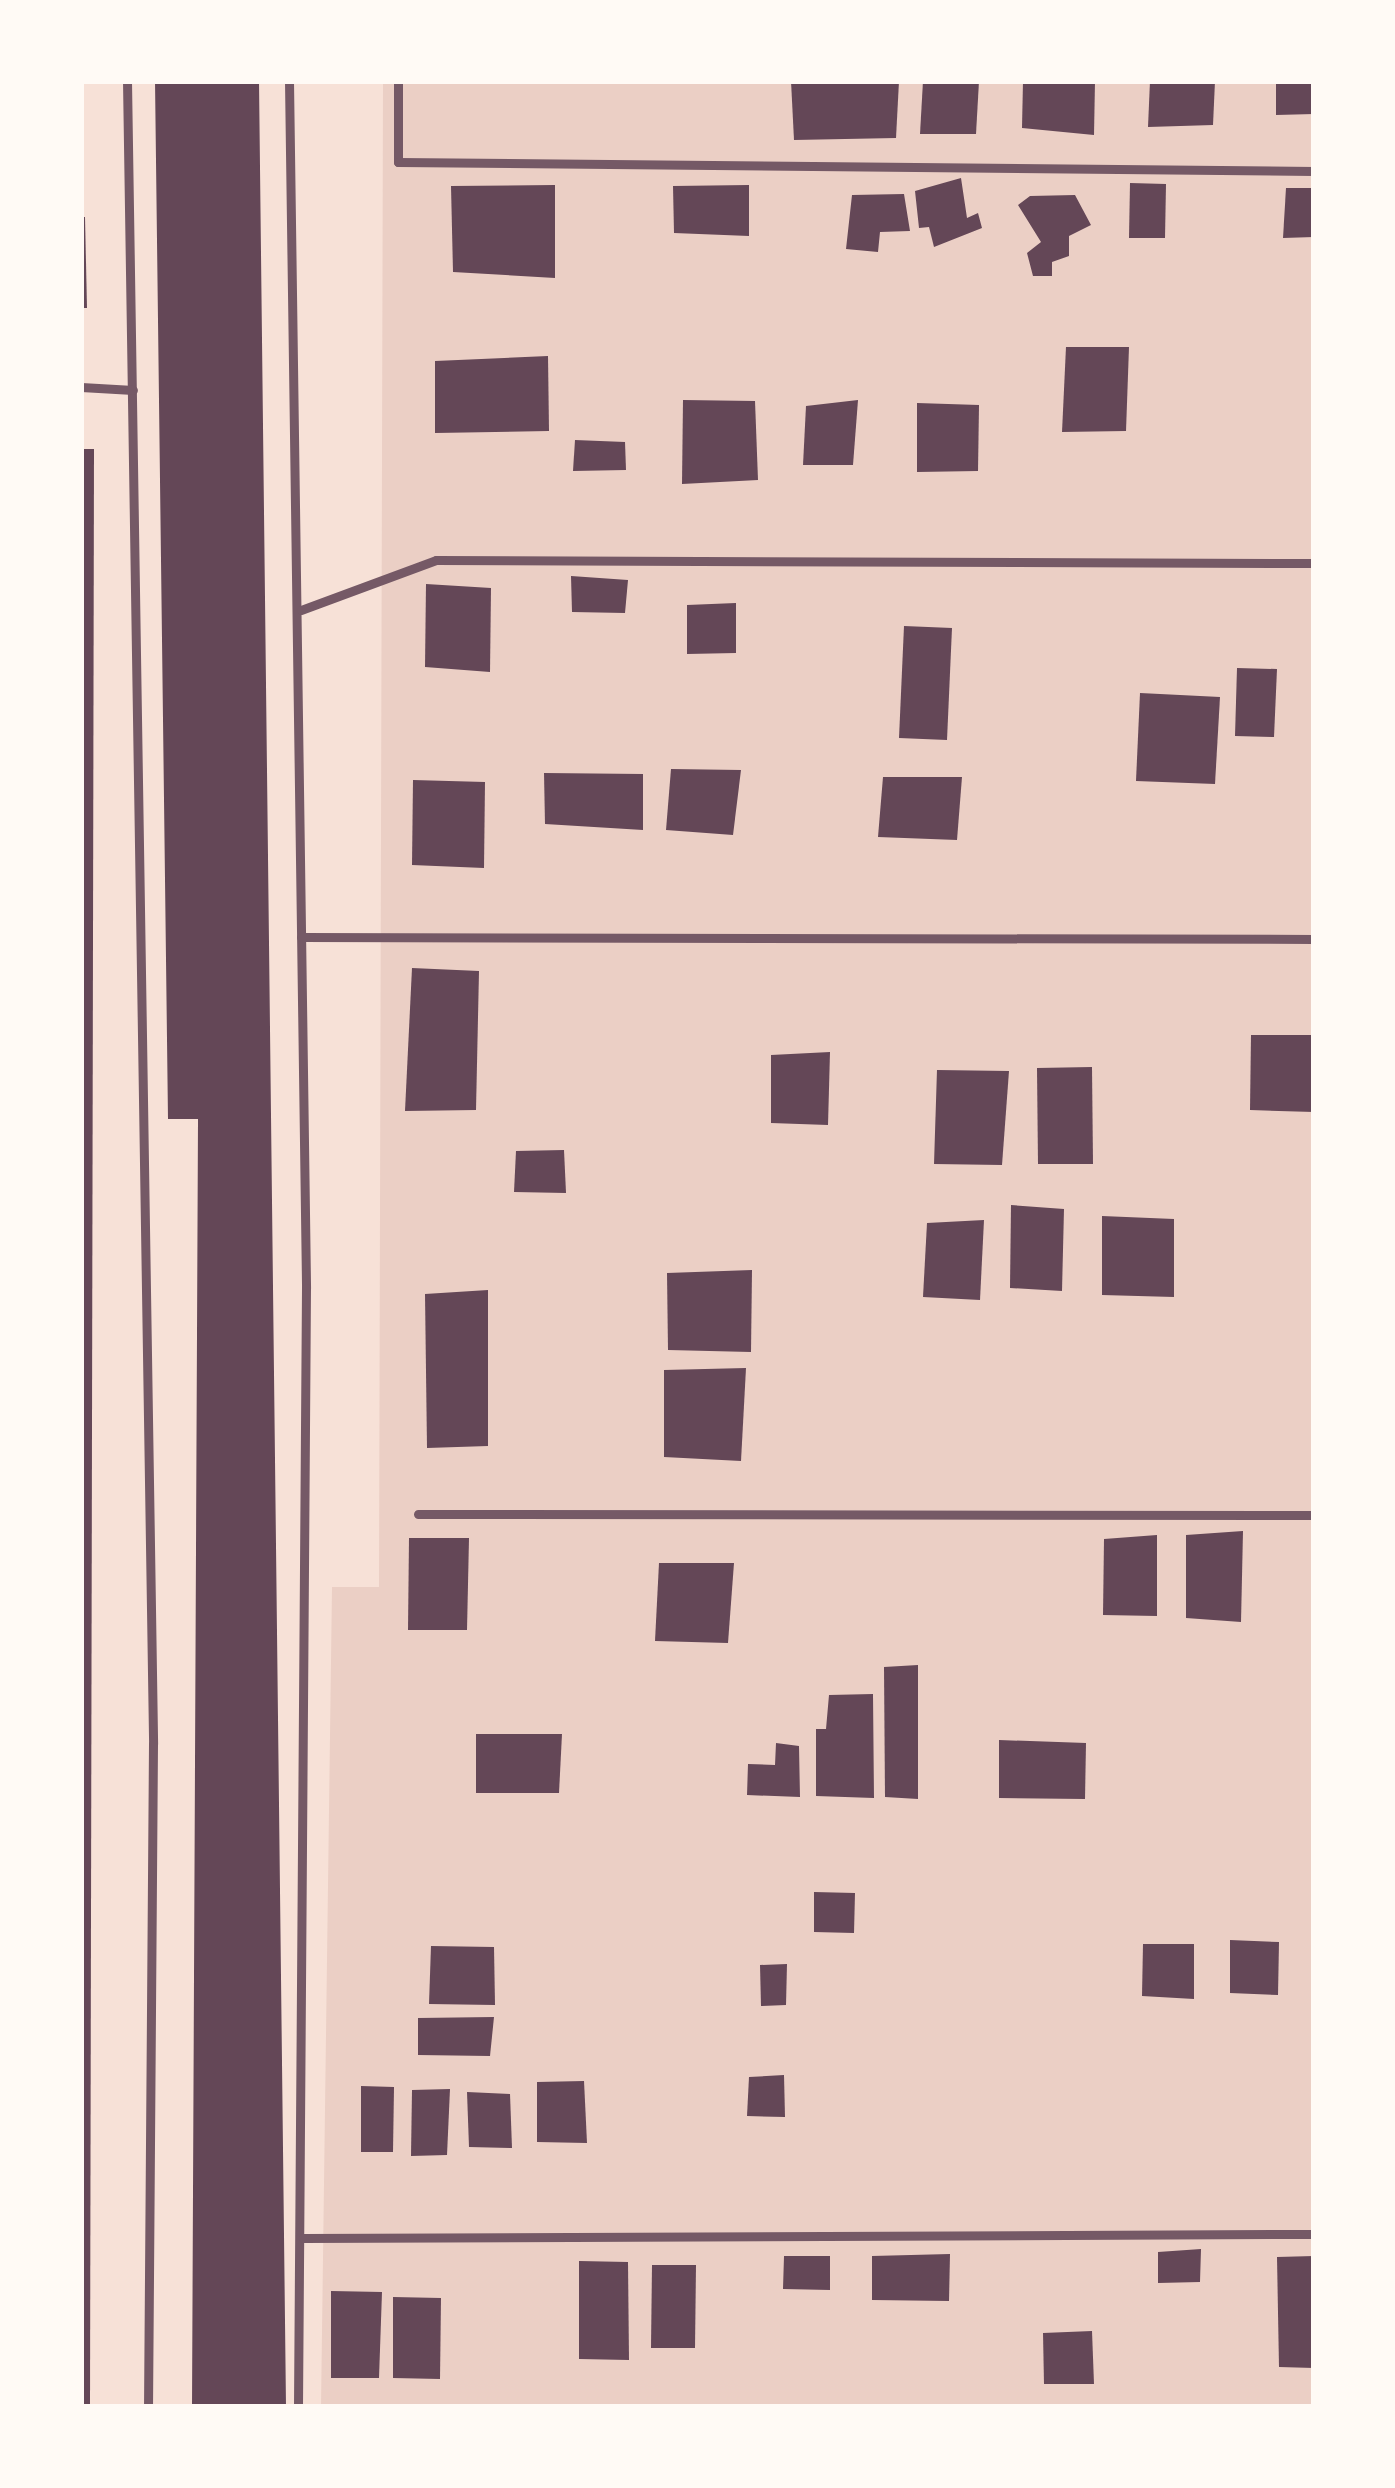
<!DOCTYPE html>
<style>
body{margin:0}
#map{position:relative;width:1395px;height:2488px;overflow:hidden;background:#f7e1d7;font-family:"Fira Sans Condensed",sans-serif}
div>[style]{position:absolute}
.green>*{inset:0;background:#ebcfc5}
.building>*{inset:0;background:#644757}
.service>*{height:9px;margin:-4.5px;padding:0 4.5px;transform-origin:4.5px;border-radius:4.5px;background:#755966}
span{translate:-50% -50%;white-space:nowrap;text-align:center;line-height:1.15;-webkit-text-stroke:12px #fffaf5;paint-order:stroke}
.frame{position:absolute;inset:0;border:84px solid #fffaf5;pointer-events:none}
</style>
<div id="map">
<div class="green">
<i style="clip-path:polygon(383px 81px,1314px 81px,1314px 2407px,321px 2407px,332px 1587px,379px 1587px)"></i>
</div>
<div class="building">
<i style="clip-path:polygon(155px 81px,259px 81px,286px 2407px,192px 2407px,198px 1119px,168px 1119px)"></i>
<i style="clip-path:polygon(791px 81px,899px 81px,896px 138px,794px 140px)"></i>
<i style="clip-path:polygon(923px 81px,979px 81px,976px 134px,920px 134px)"></i>
<i style="clip-path:polygon(1023px 81px,1095px 81px,1094px 135px,1022px 128px)"></i>
<i style="clip-path:polygon(1150px 81px,1215px 81px,1213px 125px,1148px 127px)"></i>
<i style="clip-path:polygon(1276px 81px,1314px 81px,1314px 114px,1276px 115px)"></i>
<i style="clip-path:polygon(961px 178px,967px 218px,978px 213px,982px 228px,934px 247px,929px 227px,919px 228px,915px 191px)"></i>
<i style="clip-path:polygon(1130px 183px,1166px 184px,1165px 238px,1129px 238px)"></i>
<i style="clip-path:polygon(555px 185px,555px 278px,453px 272px,451px 186px)"></i>
<i style="clip-path:polygon(749px 185px,749px 236px,674px 233px,673px 186px)"></i>
<i style="clip-path:polygon(1286px 188px,1314px 188px,1314px 237px,1283px 238px)"></i>
<i style="clip-path:polygon(904px 194px,910px 231px,880px 232px,878px 252px,846px 249px,852px 195px)"></i>
<i style="clip-path:polygon(1075px 195px,1091px 225px,1069px 236px,1069px 256px,1052px 262px,1052px 276px,1033px 276px,1027px 253px,1041px 242px,1018px 205px,1030px 196px)"></i>
<i style="clip-path:polygon(81px 217px,85px 217px,87px 308px,81px 308px)"></i>
<i style="clip-path:polygon(1066px 347px,1129px 347px,1126px 431px,1062px 432px)"></i>
<i style="clip-path:polygon(548px 356px,549px 431px,435px 433px,435px 361px)"></i>
<i style="clip-path:polygon(683px 400px,755px 401px,758px 480px,682px 484px)"></i>
<i style="clip-path:polygon(858px 400px,853px 465px,803px 465px,806px 406px)"></i>
<i style="clip-path:polygon(917px 403px,979px 405px,978px 471px,917px 472px)"></i>
<i style="clip-path:polygon(575px 440px,625px 442px,626px 470px,573px 471px)"></i>
<i style="clip-path:polygon(81px 449px,94px 449px,90px 2407px,81px 2407px)"></i>
<i style="clip-path:polygon(571px 576px,628px 580px,625px 613px,572px 612px)"></i>
<i style="clip-path:polygon(426px 584px,491px 588px,490px 672px,425px 667px)"></i>
<i style="clip-path:polygon(736px 603px,736px 653px,687px 654px,687px 605px)"></i>
<i style="clip-path:polygon(904px 626px,952px 628px,947px 740px,899px 738px)"></i>
<i style="clip-path:polygon(1237px 668px,1277px 669px,1274px 737px,1235px 736px)"></i>
<i style="clip-path:polygon(1140px 693px,1220px 697px,1215px 784px,1136px 781px)"></i>
<i style="clip-path:polygon(671px 769px,741px 770px,733px 835px,666px 830px)"></i>
<i style="clip-path:polygon(544px 773px,643px 774px,643px 830px,545px 824px)"></i>
<i style="clip-path:polygon(883px 777px,962px 777px,957px 840px,878px 837px)"></i>
<i style="clip-path:polygon(413px 780px,485px 782px,484px 868px,412px 865px)"></i>
<i style="clip-path:polygon(412px 968px,479px 971px,476px 1110px,405px 1111px)"></i>
<i style="clip-path:polygon(1251px 1035px,1314px 1035px,1314px 1112px,1250px 1110px)"></i>
<i style="clip-path:polygon(830px 1052px,828px 1125px,771px 1123px,771px 1055px)"></i>
<i style="clip-path:polygon(1092px 1067px,1093px 1164px,1038px 1164px,1037px 1068px)"></i>
<i style="clip-path:polygon(937px 1070px,1009px 1071px,1002px 1165px,934px 1164px)"></i>
<i style="clip-path:polygon(564px 1150px,566px 1193px,514px 1192px,516px 1151px)"></i>
<i style="clip-path:polygon(1011px 1205px,1064px 1209px,1062px 1291px,1010px 1288px)"></i>
<i style="clip-path:polygon(1102px 1216px,1174px 1219px,1174px 1297px,1102px 1295px)"></i>
<i style="clip-path:polygon(984px 1220px,980px 1300px,923px 1297px,927px 1223px)"></i>
<i style="clip-path:polygon(752px 1270px,751px 1352px,668px 1350px,667px 1273px)"></i>
<i style="clip-path:polygon(488px 1290px,488px 1446px,427px 1448px,425px 1294px)"></i>
<i style="clip-path:polygon(746px 1368px,741px 1461px,664px 1457px,664px 1370px)"></i>
<i style="clip-path:polygon(1243px 1531px,1241px 1622px,1186px 1618px,1186px 1535px)"></i>
<i style="clip-path:polygon(1157px 1535px,1157px 1616px,1103px 1615px,1104px 1539px)"></i>
<i style="clip-path:polygon(409px 1538px,469px 1538px,467px 1630px,408px 1630px)"></i>
<i style="clip-path:polygon(659px 1563px,734px 1563px,728px 1643px,655px 1641px)"></i>
<i style="clip-path:polygon(918px 1665px,918px 1799px,885px 1797px,884px 1667px)"></i>
<i style="clip-path:polygon(873px 1694px,874px 1798px,816px 1796px,816px 1729px,826px 1729px,829px 1695px)"></i>
<i style="clip-path:polygon(476px 1734px,562px 1734px,559px 1793px,476px 1793px)"></i>
<i style="clip-path:polygon(999px 1740px,1086px 1743px,1085px 1799px,999px 1798px)"></i>
<i style="clip-path:polygon(776px 1743px,799px 1746px,800px 1797px,747px 1795px,748px 1764px,775px 1765px)"></i>
<i style="clip-path:polygon(814px 1892px,855px 1893px,854px 1933px,814px 1932px)"></i>
<i style="clip-path:polygon(1230px 1940px,1279px 1942px,1278px 1995px,1230px 1993px)"></i>
<i style="clip-path:polygon(1143px 1944px,1194px 1944px,1194px 1999px,1142px 1996px)"></i>
<i style="clip-path:polygon(431px 1946px,494px 1947px,495px 2005px,429px 2004px)"></i>
<i style="clip-path:polygon(787px 1964px,786px 2005px,761px 2006px,760px 1965px)"></i>
<i style="clip-path:polygon(494px 2017px,490px 2056px,418px 2055px,418px 2018px)"></i>
<i style="clip-path:polygon(784px 2075px,785px 2117px,747px 2116px,749px 2077px)"></i>
<i style="clip-path:polygon(584px 2081px,587px 2143px,537px 2142px,537px 2082px)"></i>
<i style="clip-path:polygon(361px 2086px,394px 2087px,393px 2152px,361px 2152px)"></i>
<i style="clip-path:polygon(450px 2089px,447px 2155px,411px 2156px,412px 2090px)"></i>
<i style="clip-path:polygon(467px 2092px,510px 2094px,512px 2148px,469px 2147px)"></i>
<i style="clip-path:polygon(1201px 2249px,1200px 2282px,1158px 2283px,1158px 2252px)"></i>
<i style="clip-path:polygon(950px 2254px,949px 2301px,872px 2300px,872px 2256px)"></i>
<i style="clip-path:polygon(784px 2256px,830px 2256px,830px 2290px,783px 2289px)"></i>
<i style="clip-path:polygon(1314px 2256px,1314px 2368px,1279px 2367px,1277px 2257px)"></i>
<i style="clip-path:polygon(579px 2261px,628px 2262px,629px 2360px,579px 2359px)"></i>
<i style="clip-path:polygon(652px 2265px,696px 2265px,695px 2348px,651px 2348px)"></i>
<i style="clip-path:polygon(331px 2291px,382px 2292px,379px 2378px,331px 2378px)"></i>
<i style="clip-path:polygon(393px 2297px,441px 2298px,440px 2379px,393px 2378px)"></i>
<i style="clip-path:polygon(1092px 2331px,1094px 2384px,1044px 2384px,1043px 2333px)"></i>
</div>
<div class="service">
<i style="left:127px;top:81px;width:1663px;rotate:89.1deg"></i>
<i style="left:153px;top:1744px;width:663px;rotate:90.43deg"></i>
<i style="left:289px;top:81px;width:1207px;rotate:89.19deg"></i>
<i style="left:306px;top:1288px;width:1119px;rotate:90.41deg"></i>
<i style="left:398px;top:81px;width:81px;rotate:90deg"></i>
<i style="left:398px;top:162px;width:916px;rotate:0.56deg"></i>
<i style="left:81px;top:387px;width:52px;rotate:3.3deg"></i>
<i style="left:301px;top:610px;width:144px;rotate:-20.3deg"></i>
<i style="left:436px;top:560px;width:878px;rotate:0.2deg"></i>
<i style="left:301px;top:937px;width:1013px;rotate:0.11deg"></i>
<i style="left:418px;top:1514px;width:896px;rotate:0.06deg"></i>
<i style="left:303px;top:2238px;width:1011px;rotate:-0.23deg"></i>
</div>
<div class="frame"></div>
</div>
